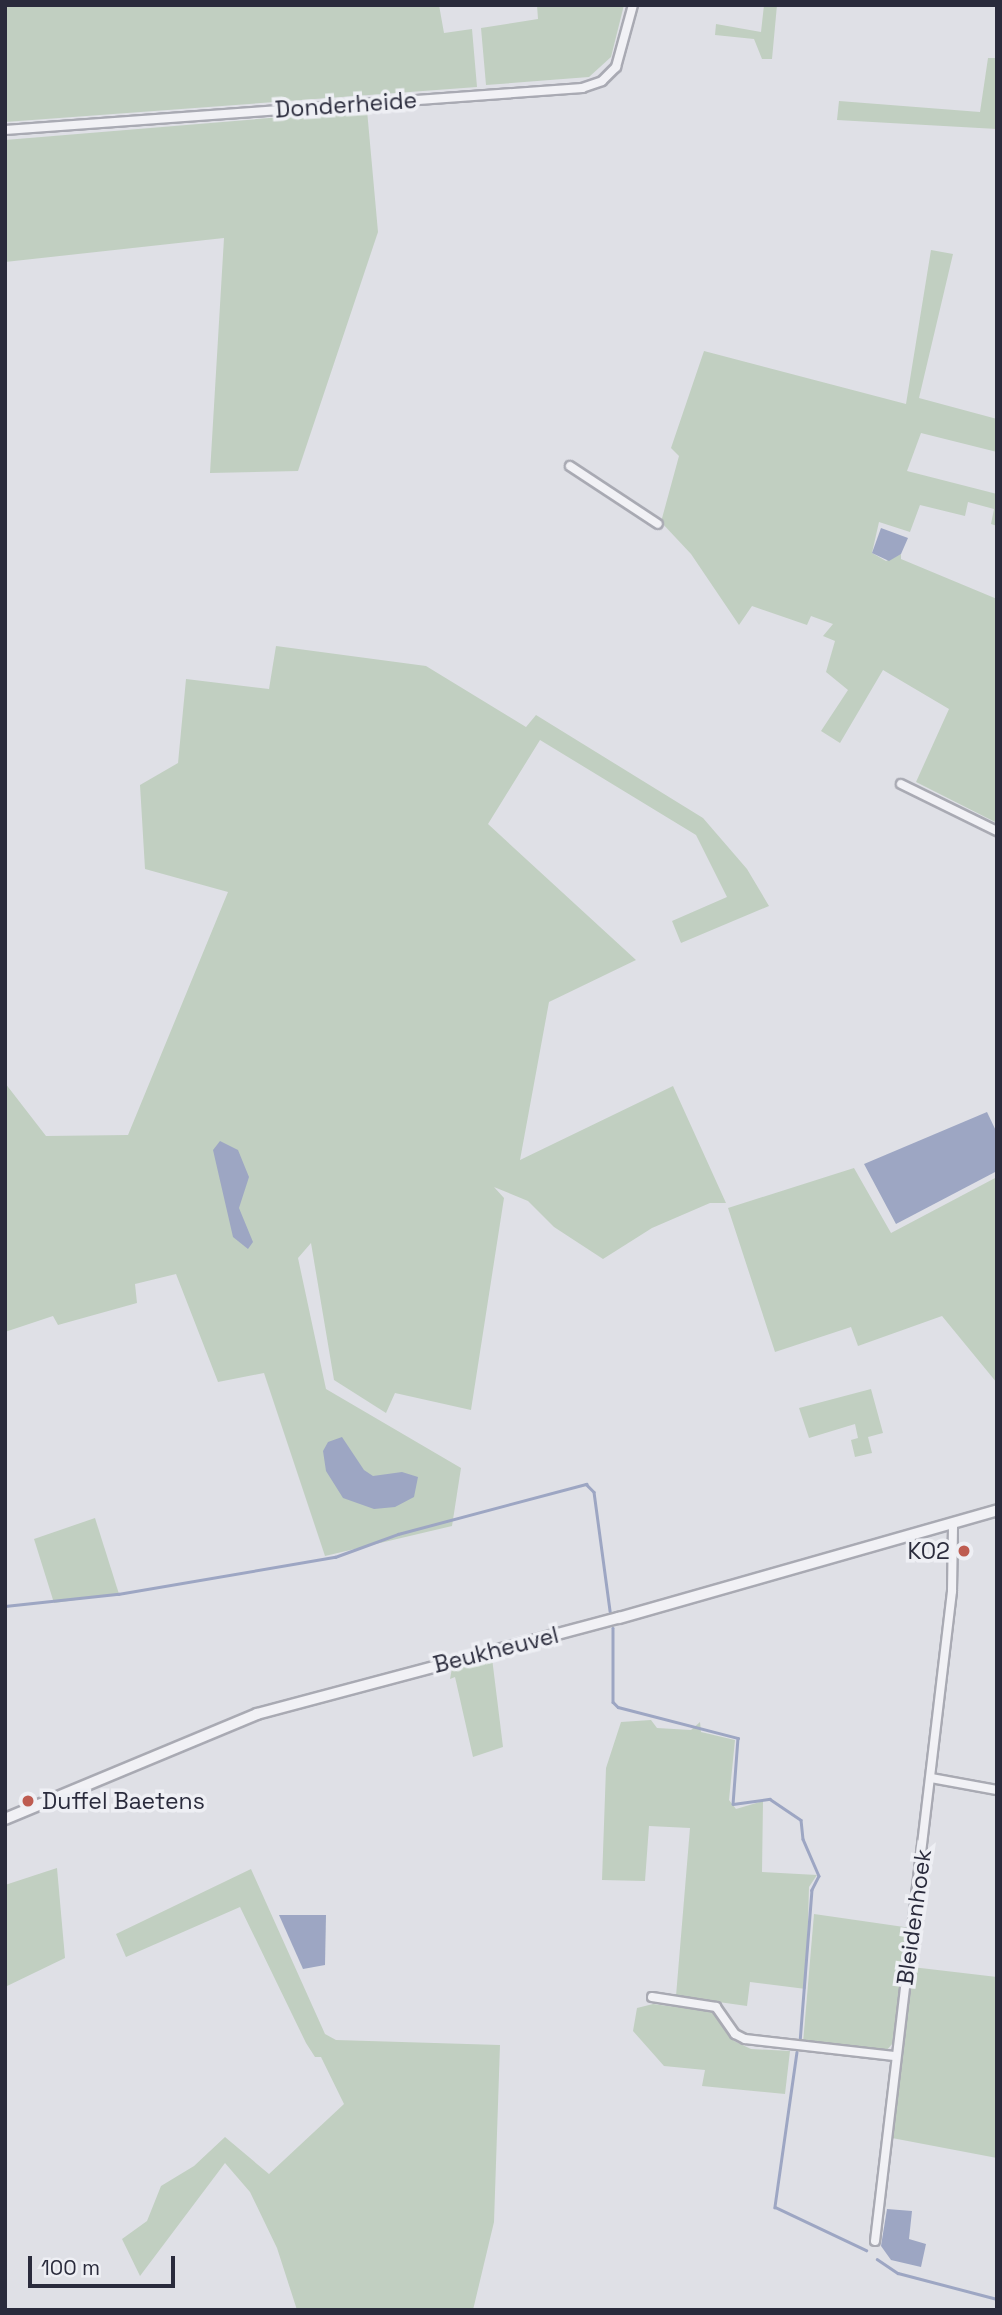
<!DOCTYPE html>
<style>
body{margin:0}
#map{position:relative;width:1002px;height:2315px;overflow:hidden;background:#dfe0e6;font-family:"Space Grotesk",sans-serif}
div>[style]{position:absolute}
.green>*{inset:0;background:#c1cfc1}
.water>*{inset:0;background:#9da6c3}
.stream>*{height:2.5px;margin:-1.25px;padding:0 1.25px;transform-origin:1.25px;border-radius:1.25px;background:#9da6c3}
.roads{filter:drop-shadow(2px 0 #a9aab3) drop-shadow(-2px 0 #a9aab3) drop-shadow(0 2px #a9aab3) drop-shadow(0 -2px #a9aab3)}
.minor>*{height:8px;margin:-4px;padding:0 4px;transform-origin:4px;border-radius:4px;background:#f1f1f5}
.tertiary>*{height:10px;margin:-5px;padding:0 5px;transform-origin:5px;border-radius:5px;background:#f1f1f5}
.dots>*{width:19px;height:19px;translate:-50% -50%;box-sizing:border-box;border:4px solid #eeeff4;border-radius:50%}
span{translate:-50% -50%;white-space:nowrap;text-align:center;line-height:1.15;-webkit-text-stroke:7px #eeeff4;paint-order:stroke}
.street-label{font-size:23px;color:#2a2b3c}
.poi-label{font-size:23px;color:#2a2b3c}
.right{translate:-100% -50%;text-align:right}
.left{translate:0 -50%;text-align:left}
.frame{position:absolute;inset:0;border:7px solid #2a2b3c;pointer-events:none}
.scale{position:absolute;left:28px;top:2256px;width:147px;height:32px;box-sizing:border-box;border:4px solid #2a2b3c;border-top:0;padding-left:9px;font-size:21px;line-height:24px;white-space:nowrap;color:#2a2b3c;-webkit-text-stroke:5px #eeeff4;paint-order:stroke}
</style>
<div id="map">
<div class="green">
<i style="clip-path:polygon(5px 5px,439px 5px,444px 33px,472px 29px,477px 87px,5px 122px)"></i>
<i style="clip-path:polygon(537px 5px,624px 5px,611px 57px,589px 77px,486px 85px,481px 28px,538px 19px)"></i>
<i style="clip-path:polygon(764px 5px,777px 5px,772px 59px,762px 59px,754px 39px,715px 35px,716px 24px,761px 32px)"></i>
<i style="clip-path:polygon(988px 58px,997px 58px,997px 129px,837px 120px,839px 101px,980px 112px)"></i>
<i style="clip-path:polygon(367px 110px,378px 232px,298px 471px,210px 473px,224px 238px,5px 262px,5px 140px)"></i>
<i style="clip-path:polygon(931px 250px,953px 254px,919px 398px,997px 419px,997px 452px,921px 433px,907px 471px,997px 494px,997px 526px,991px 524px,994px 509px,968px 502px,965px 516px,920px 505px,910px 532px,879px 522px,872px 553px,886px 561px,901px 554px,901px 559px,997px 599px,997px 823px,916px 782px,949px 709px,883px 670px,840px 743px,821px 731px,848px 690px,826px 672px,835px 641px,823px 636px,833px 624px,811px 616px,807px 625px,752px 606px,739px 625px,691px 554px,661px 522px,679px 456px,671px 448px,704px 351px,906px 404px)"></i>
<i style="clip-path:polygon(276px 646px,426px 666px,526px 727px,536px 715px,703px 818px,747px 869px,769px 906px,681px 943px,672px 921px,727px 897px,696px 835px,540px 740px,488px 824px,636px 960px,549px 1002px,520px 1160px,673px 1086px,726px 1203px,710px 1203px,652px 1228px,603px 1259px,554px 1227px,528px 1201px,494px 1187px,504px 1198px,471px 1410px,395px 1393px,386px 1413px,334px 1380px,311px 1243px,298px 1258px,326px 1389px,461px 1468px,452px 1526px,325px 1556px,264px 1373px,218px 1382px,176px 1274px,135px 1284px,137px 1303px,58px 1325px,53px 1316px,5px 1332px,5px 1083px,46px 1136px,128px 1135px,228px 892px,145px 869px,140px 785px,178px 763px,186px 679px,269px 689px)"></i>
<i style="clip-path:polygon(854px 1168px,891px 1233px,997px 1177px,997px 1383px,942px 1316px,858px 1346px,851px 1327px,775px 1352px,728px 1208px)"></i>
<i style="clip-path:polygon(871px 1389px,883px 1433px,868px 1437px,872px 1453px,855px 1457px,851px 1440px,858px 1438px,855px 1424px,809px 1438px,799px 1408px)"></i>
<i style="clip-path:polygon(95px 1518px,119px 1594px,54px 1603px,34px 1539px)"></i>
<i style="clip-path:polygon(492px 1658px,503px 1747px,473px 1757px,455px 1677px,450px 1679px,452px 1668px)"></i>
<i style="clip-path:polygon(651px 1720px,657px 1728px,691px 1730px,700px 1722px,701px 1732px,735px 1740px,729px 1800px,736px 1809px,763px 1801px,762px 1872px,817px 1875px,809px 1887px,806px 1989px,750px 1982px,747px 2006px,676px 1996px,690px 1828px,649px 1826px,645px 1881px,602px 1880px,606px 1768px,621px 1722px)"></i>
<i style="clip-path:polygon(57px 1868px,65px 1958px,5px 1987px,5px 1885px)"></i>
<i style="clip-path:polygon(251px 1869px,325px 2034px,336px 2040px,500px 2045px,494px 2222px,473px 2310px,297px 2310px,277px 2248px,250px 2192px,225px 2163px,140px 2276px,122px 2239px,147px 2221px,161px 2186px,194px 2166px,225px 2137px,269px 2174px,344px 2104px,321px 2057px,315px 2057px,306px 2043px,240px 1907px,126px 1957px,116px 1934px)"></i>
<i style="clip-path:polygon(814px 1914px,911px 1928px,894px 2042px,885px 2052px,803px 2043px)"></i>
<i style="clip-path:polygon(912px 1967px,997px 1977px,997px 2158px,892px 2138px)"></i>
<i style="clip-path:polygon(653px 2004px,714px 2012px,734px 2041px,751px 2049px,790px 2051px,785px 2094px,702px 2086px,705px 2070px,664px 2066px,633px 2031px,637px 2008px)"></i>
</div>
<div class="water">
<i style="clip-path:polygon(881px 528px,908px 538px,901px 554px,889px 561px,872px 553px)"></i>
<i style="clip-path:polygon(987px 1112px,997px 1133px,997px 1171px,896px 1224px,864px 1164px)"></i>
<i style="clip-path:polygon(220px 1141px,238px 1150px,249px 1177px,239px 1208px,253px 1242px,248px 1249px,233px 1237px,213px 1150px)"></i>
<i style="clip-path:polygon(342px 1437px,364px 1470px,373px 1476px,402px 1472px,418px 1477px,414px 1497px,395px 1507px,374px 1509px,343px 1498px,326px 1471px,323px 1451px,328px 1442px)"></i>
<i style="clip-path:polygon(279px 1915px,326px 1915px,325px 1965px,303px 1969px)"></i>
<i style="clip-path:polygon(887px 2209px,912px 2211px,909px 2239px,926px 2244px,921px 2267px,891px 2260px,881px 2246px)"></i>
</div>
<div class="stream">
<i style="left:5px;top:1606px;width:114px;rotate:-6.1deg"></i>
<i style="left:118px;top:1594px;width:220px;rotate:-9.7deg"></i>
<i style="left:335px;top:1557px;width:67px;rotate:-20.1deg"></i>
<i style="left:398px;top:1534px;width:195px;rotate:-14.9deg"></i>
<i style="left:586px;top:1484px;width:11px;rotate:45deg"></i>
<i style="left:594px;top:1492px;width:120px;rotate:82.3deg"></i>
<i style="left:613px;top:1628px;width:74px;rotate:90deg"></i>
<i style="left:613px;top:1702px;width:7px;rotate:45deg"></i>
<i style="left:618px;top:1707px;width:124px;rotate:14.5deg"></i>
<i style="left:738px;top:1738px;width:66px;rotate:94.3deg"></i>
<i style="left:733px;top:1804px;width:37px;rotate:-8deg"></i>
<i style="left:770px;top:1799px;width:37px;rotate:34deg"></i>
<i style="left:801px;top:1820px;width:19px;rotate:84deg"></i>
<i style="left:803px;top:1839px;width:40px;rotate:66.6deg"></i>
<i style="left:819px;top:1876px;width:16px;rotate:117deg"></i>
<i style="left:812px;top:1890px;width:152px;rotate:94.5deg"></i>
<i style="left:797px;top:2052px;width:157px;rotate:98.1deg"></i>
<i style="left:775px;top:2207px;width:101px;rotate:25.3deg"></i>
<i style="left:877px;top:2259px;width:25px;rotate:34deg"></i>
<i style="left:898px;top:2273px;width:102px;rotate:14.7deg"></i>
</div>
<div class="roads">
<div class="minor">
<i style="left:5px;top:130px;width:579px;rotate:-4.16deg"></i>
<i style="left:582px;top:88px;width:21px;rotate:-19deg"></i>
<i style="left:602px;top:81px;width:20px;rotate:-45deg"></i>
<i style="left:616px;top:67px;width:64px;rotate:-74.7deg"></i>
<i style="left:570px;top:466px;width:105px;rotate:33.4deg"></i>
<i style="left:901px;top:784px;width:107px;rotate:26.1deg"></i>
<i style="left:931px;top:1778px;width:67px;rotate:10.3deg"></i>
<i style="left:652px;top:1997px;width:65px;rotate:8.9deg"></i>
<i style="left:716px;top:2007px;width:33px;rotate:55deg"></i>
<i style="left:735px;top:2034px;width:11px;rotate:27deg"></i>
<i style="left:745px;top:2039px;width:150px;rotate:6.5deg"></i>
<i style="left:875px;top:2241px;width:655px;rotate:-83.24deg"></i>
<i style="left:952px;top:1591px;width:67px;rotate:-89.1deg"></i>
</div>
<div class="tertiary">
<i style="left:5px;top:1819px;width:273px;rotate:-22.6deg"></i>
<i style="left:257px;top:1714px;width:375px;rotate:-14.9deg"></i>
<i style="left:619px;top:1618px;width:393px;rotate:-15.9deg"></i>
</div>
</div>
<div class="dots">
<i style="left:964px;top:1551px;background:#be5c51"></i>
<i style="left:28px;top:1801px;background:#be5c51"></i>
</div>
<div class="street-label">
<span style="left:346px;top:105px;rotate:-4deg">Donderheide</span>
<span style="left:496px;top:1650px;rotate:-14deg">Beukheuvel</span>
<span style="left:914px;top:1917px;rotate:-82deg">Bleidenhoek</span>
</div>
<div class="poi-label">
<span class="right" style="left:950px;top:1551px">KO2</span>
<span class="left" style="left:42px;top:1801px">Duffel Baetens</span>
</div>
<div class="frame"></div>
<div class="scale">100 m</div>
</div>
